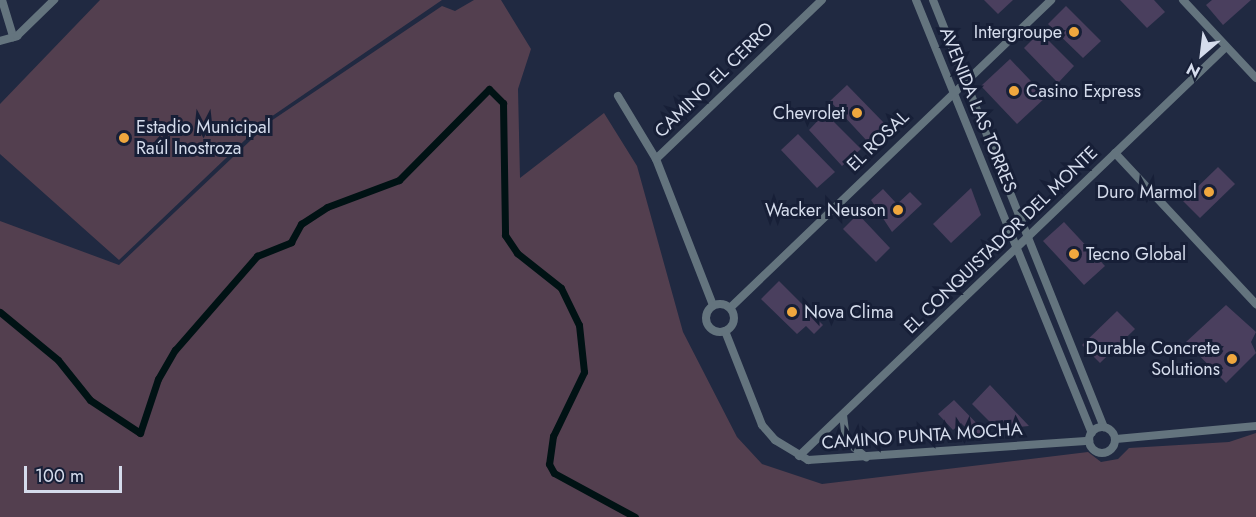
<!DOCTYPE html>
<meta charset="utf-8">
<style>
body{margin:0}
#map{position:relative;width:1256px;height:517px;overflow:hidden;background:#202941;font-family:Jost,sans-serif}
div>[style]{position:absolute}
.green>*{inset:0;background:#533f4f}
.canal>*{height:7px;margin:-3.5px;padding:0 3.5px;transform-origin:3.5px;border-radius:3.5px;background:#001214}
.building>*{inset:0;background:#4a3f5e}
.minor>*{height:8px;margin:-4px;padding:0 4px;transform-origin:4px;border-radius:4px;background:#64747e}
.minor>.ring{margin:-4px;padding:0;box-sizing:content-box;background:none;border:8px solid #64747e;border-radius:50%}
.dots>*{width:16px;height:16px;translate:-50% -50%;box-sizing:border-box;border:3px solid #171f37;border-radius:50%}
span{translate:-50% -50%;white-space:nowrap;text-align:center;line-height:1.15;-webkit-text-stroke:6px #171f37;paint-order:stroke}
.poi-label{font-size:18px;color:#d5dcec}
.right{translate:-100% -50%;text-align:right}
.left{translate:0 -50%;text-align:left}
.street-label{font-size:18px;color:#d5dcec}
.north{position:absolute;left:1172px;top:24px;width:60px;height:60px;-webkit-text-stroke:4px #171f37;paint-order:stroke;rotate:208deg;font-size:16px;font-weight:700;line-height:24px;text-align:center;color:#d5dcec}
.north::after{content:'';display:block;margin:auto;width:21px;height:27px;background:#d5dcec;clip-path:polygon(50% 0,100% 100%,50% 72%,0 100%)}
.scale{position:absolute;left:24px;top:466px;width:98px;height:27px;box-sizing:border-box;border:3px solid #d5dcec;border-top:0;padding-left:8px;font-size:18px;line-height:21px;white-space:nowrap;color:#d5dcec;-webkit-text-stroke:4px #171f37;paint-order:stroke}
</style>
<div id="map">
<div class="green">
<i style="clip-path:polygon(100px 0,442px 0,265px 121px,119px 260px,0 154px,0 104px)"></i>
<i style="clip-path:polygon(474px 0,501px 0,531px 49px,518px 89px,520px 178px,604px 113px,637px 166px,683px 332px,737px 437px,762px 464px,822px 484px,1088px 452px,1101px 462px,1118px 459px,1129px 448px,1229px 442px,1256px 433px,1256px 517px,0 517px,0 221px,119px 265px,271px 121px,442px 6px,455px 11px)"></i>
</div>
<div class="canal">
<i style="left:0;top:312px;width:75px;rotate:39.6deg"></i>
<i style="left:58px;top:360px;width:51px;rotate:51.3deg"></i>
<i style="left:90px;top:400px;width:60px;rotate:33.4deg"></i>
<i style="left:140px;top:433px;width:57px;rotate:-71.6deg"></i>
<i style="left:158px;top:379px;width:34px;rotate:-60deg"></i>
<i style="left:175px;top:350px;width:125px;rotate:-48.9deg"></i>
<i style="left:257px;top:256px;width:37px;rotate:-22deg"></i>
<i style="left:291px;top:242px;width:21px;rotate:-61deg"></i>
<i style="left:301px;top:224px;width:31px;rotate:-33deg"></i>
<i style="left:327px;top:207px;width:77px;rotate:-20.6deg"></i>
<i style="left:399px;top:180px;width:128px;rotate:-45.3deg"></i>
<i style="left:489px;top:89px;width:20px;rotate:45deg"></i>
<i style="left:503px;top:103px;width:132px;rotate:89.1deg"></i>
<i style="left:505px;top:235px;width:22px;rotate:56deg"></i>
<i style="left:517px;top:253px;width:56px;rotate:38.5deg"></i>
<i style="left:561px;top:288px;width:41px;rotate:64.1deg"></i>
<i style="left:579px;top:325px;width:47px;rotate:83.9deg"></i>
<i style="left:584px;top:372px;width:71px;rotate:115.8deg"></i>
<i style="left:553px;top:436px;width:28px;rotate:98deg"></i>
<i style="left:549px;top:464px;width:10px;rotate:61deg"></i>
<i style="left:554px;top:473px;width:92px;rotate:28.5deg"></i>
</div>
<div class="building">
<i style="clip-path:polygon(984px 0,1013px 0,998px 14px)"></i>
<i style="clip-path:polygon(1120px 0,1154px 0,1165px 12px,1147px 28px)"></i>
<i style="clip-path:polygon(1212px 0,1251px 0,1223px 25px,1206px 5px)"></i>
<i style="clip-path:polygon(1066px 6px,1101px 41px,1083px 58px,1048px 24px)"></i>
<i style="clip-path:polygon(1040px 32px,1074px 66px,1058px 83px,1024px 48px)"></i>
<i style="clip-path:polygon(1010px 59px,1046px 97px,1017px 124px,981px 86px)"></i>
<i style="clip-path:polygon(847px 85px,885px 124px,867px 141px,830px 101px)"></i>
<i style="clip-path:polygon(825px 113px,861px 149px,842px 166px,809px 130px)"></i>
<i style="clip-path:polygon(798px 134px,835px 172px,817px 188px,781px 150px)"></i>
<i style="clip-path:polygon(1218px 167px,1235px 184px,1200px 218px,1183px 201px)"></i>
<i style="clip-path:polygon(971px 188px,981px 215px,951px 243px,933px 224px)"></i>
<i style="clip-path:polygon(883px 189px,897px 204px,910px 192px,922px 204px,892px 232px,871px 200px)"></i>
<i style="clip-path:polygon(858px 214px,890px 248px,876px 262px,843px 229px)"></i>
<i style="clip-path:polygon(1064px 222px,1105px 266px,1084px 285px,1043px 241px)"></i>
<i style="clip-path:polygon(779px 281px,823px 325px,814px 334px,806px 326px,797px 334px,761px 299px)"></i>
<i style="clip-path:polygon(1226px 305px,1256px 332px,1251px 342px,1256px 353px,1226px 383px,1186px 342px)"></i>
<i style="clip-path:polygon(1117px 311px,1135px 329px,1100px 363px,1082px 345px)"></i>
<i style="clip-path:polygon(990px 385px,1029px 426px,1010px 428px,1002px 420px,995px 427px,972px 404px)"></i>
<i style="clip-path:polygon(954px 400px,988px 435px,976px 438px,961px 423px,953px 430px,938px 414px)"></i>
</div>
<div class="minor">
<i style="left:2px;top:0;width:39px;rotate:73deg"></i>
<i style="left:916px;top:0;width:467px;rotate:67.9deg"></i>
<i style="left:933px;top:0;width:460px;rotate:68.2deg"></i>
<i style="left:1183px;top:0;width:107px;rotate:46.9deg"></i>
<i style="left:0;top:41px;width:18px;rotate:-16deg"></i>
<i style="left:17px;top:36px;width:52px;rotate:-44.2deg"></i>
<i style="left:618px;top:96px;width:74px;rotate:58.9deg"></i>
<i style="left:656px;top:159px;width:157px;rotate:68.7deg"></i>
<i style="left:1115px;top:153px;width:207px;rotate:47deg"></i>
<i style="left:656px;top:159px;width:230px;rotate:-43.8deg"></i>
<i class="ring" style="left:706px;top:304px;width:20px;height:20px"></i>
<i style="left:730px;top:308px;width:445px;rotate:-43.8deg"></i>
<i style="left:725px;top:331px;width:101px;rotate:68.5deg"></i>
<i style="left:762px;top:425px;width:20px;rotate:49deg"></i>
<i style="left:775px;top:440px;width:39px;rotate:31deg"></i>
<i style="left:808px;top:460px;width:282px;rotate:-3.9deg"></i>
<i style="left:843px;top:415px;width:26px;rotate:83deg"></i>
<i style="left:846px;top:441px;width:26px;rotate:39deg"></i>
<i class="ring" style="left:1089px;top:427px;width:18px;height:18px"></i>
<i style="left:1116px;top:439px;width:141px;rotate:-5.3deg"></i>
<i style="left:799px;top:456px;width:591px;rotate:-43.77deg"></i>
</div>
<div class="dots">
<i style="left:1074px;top:32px;background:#efa73e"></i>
<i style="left:1014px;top:91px;background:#efa73e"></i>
<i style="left:857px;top:113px;background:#efa73e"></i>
<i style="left:124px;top:138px;background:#efa73e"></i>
<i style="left:1209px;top:192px;background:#efa73e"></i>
<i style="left:898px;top:210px;background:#efa73e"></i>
<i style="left:1074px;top:254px;background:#efa73e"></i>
<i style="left:792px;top:312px;background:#efa73e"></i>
<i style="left:1232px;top:359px;background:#efa73e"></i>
</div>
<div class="poi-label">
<span class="right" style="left:1062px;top:32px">Intergroupe</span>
<span class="left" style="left:1026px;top:91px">Casino Express</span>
<span class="right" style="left:845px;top:113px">Chevrolet</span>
<span class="left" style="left:136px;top:138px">Estadio Municipal<br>Raúl Inostroza</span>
<span class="right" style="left:1197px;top:192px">Duro Marmol</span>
<span class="right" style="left:886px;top:210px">Wacker Neuson</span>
<span class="left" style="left:1086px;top:254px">Tecno Global</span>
<span class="left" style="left:804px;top:312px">Nova Clima</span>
<span class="right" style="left:1220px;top:359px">Durable Concrete<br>Solutions</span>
</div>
<div class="street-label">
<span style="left:714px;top:80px;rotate:-44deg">CAMINO EL CERRO</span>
<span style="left:978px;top:110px;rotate:68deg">AVENIDA LAS TORRES</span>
<span style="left:878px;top:141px;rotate:-44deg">EL ROSAL</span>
<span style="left:1001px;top:240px;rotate:-44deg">EL CONQUISTADOR DEL MONTE</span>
<span style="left:922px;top:436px;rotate:-4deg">CAMINO PUNTA MOCHA</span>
</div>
<div class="north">N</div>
<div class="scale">100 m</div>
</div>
